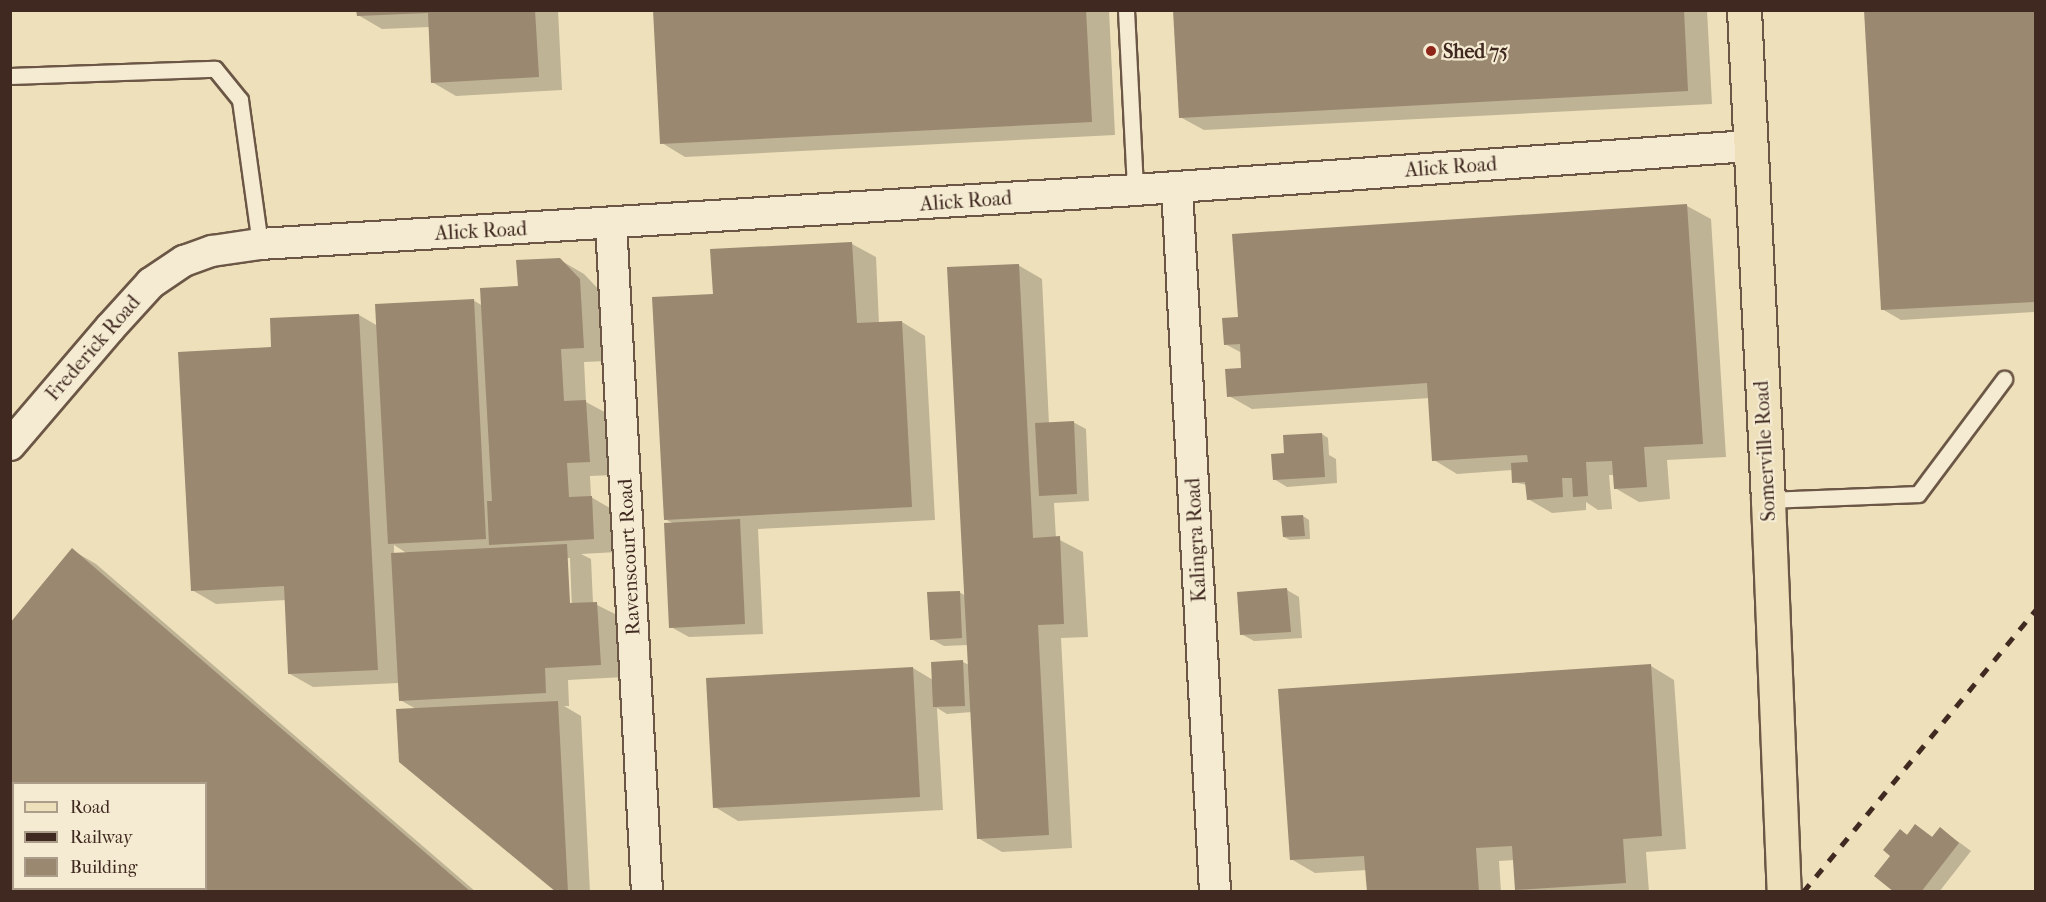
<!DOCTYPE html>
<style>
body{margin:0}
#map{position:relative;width:2046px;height:902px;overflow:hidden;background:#eee0ba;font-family:"IM FELL French Canon",serif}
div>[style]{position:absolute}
.shadow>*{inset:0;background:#0003}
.building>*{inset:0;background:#9a8870}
.roads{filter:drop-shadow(2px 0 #6c5746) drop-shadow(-2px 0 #6c5746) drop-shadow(0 2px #6c5746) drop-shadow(0 -2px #6c5746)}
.service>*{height:15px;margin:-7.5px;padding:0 7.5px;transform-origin:7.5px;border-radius:7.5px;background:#f4ebd2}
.minor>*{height:30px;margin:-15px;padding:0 15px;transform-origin:15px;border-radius:15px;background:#f4ebd2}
.primary>*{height:33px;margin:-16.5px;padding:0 16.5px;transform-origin:16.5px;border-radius:16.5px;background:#eee0ba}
.rail>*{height:4.5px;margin-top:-2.25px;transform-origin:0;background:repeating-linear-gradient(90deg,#402920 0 10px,transparent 0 20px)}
.dots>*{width:16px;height:16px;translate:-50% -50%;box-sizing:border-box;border:3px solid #f4ebd2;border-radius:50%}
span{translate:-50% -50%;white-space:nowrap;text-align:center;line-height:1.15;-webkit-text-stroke:4.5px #f4ebd2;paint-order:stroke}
.poi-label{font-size:20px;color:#402920;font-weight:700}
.left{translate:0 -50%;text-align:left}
.street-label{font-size:20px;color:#402920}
.frame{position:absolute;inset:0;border:12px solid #402920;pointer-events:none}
.legend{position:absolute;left:12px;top:782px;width:195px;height:108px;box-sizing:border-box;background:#f4ebd2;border:2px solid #ac9d8b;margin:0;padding:8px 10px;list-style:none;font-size:18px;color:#402920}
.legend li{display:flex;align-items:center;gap:12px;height:30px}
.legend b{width:30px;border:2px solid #ac9d8b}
</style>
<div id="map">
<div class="shadow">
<i style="clip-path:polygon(358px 10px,558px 10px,562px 90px,456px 96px,432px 82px,430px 27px,382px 29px,358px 15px)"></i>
<i style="clip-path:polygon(655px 10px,1109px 10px,1115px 135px,685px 157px,662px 143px)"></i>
<i style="clip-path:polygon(1175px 10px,1707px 10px,1712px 104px,1204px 130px,1180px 117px)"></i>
<i style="clip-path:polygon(2036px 10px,2036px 312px,1901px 320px,1882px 309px)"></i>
<i style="clip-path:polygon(1687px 206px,1711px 219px,1726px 457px,1667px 460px,1670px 499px,1639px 502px,1615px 488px,1614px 475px,1609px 475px,1612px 509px,1598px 510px,1586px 502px,1586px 510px,1552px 513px,1528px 499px,1527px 485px,1513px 482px,1512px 470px,1457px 474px,1434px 460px,1430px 398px,1252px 409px,1229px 396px,1243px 370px,1242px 353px,1225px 344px,1239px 318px)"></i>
<i style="clip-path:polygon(852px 244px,876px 257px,879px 324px,902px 322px,925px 336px,935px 520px,758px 529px,763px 634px,689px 637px,671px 627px,674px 524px,665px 519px,714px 295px)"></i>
<i style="clip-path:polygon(evenodd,560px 260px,584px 274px,603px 294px,607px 361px,584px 362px,586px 402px,610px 415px,613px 475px,590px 476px,591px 497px,615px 511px,617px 552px,581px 554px,591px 559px,593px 603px,621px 617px,624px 677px,568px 680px,569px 706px,564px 706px,581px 716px,590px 892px,559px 892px,418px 710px,400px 700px,399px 683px,313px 687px,290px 674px,286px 600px,216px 604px,192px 590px,273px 349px,359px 315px,378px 326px,473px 300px,483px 306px,519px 287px,560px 260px,394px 545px,408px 554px,394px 555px,394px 545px,560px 260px,567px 558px,570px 558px,572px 610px,569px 610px,567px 558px)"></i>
<i style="clip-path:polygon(1018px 265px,1042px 279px,1049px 424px,1073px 422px,1086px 429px,1089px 501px,1054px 503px,1056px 538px,1083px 552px,1088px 637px,1061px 638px,1072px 848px,1002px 852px,978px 838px,972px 712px,947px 714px,937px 708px,943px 810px,738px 821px,715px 807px,913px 668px,933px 680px,963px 662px,969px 665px,968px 645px,944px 646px,931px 639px,959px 592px,966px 596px)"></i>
<i style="clip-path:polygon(1322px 434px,1328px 438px,1329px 455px,1336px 459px,1337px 483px,1287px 487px,1274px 479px,1289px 454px)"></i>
<i style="clip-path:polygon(1303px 516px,1309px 520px,1310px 539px,1290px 540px,1284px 537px)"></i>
<i style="clip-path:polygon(evenodd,72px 550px,96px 564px,476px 892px,10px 892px,10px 625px,72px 550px,14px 784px,206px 784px,206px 888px,14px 888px,14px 784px)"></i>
<i style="clip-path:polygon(1287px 590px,1299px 597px,1302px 638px,1254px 641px,1241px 634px)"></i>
<i style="clip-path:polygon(1651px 666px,1674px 680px,1686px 849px,1646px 852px,1649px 892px,1521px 892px,1517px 889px,1515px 860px,1499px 861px,1501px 892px,1368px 892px,1367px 870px,1315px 873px,1291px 859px)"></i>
<i style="clip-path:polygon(1916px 826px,1934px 838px,1941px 829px,1971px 851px,1939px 892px,1897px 892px,1892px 855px,1900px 831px,1908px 835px)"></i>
</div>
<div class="building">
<i style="clip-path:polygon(356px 10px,535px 10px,539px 77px,431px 83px,428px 13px,357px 16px)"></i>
<i style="clip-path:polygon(653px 10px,1086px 10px,1092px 122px,660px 144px)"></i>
<i style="clip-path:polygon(1173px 10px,1684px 10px,1688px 91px,1179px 118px)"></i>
<i style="clip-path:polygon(1864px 10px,2036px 10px,2036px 302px,1881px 310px)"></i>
<i style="clip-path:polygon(1687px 204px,1703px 444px,1644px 447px,1647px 487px,1614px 489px,1612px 461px,1586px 462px,1588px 496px,1573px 497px,1572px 478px,1562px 478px,1563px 497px,1527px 500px,1525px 482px,1512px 483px,1511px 463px,1528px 462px,1527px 455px,1432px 461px,1427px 383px,1227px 397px,1225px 369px,1241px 368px,1240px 344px,1224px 345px,1222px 318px,1238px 317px,1232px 234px)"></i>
<i style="clip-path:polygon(852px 242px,857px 323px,902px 321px,912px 507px,664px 520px,652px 297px,713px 294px,710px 249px)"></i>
<i style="clip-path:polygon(560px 258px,580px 279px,584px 348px,561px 349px,564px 401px,586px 400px,590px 462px,567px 463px,569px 497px,592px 496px,594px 539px,489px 545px,487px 501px,492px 501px,480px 288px,518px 286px,516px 260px)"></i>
<i style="clip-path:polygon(1019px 264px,1033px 538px,1060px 536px,1064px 624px,1038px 625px,1049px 835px,977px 839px,947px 267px)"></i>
<i style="clip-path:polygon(474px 299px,486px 539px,388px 544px,375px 304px)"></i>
<i style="clip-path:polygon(359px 314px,378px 670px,288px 674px,284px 586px,191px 591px,178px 352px,271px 347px,270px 318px)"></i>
<i style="clip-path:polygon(1074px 421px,1077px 494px,1039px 496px,1035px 423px)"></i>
<i style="clip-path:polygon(1322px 433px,1325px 477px,1273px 480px,1271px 454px,1284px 453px,1283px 435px)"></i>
<i style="clip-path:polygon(1303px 515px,1305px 536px,1283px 537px,1281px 516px)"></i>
<i style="clip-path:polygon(740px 519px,745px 624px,669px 628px,664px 523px)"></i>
<i style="clip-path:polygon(567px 544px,570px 603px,597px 602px,601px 665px,545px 668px,546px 693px,399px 701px,391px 553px)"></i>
<i style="clip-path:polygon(evenodd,72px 548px,471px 892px,10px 892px,10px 623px,72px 548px,14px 784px,206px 784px,206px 888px,14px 888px,14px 784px)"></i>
<i style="clip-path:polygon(1287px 588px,1291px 632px,1240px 635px,1237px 592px)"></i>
<i style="clip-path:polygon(960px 591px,962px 638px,930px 640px,927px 592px)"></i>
<i style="clip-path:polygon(963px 660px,965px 706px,933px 707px,931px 662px)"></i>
<i style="clip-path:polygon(1651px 664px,1662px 836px,1623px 839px,1626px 883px,1515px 890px,1512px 846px,1476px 848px,1479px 892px,1367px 892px,1364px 856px,1290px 860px,1278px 689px)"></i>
<i style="clip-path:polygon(913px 667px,920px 797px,713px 808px,706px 678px)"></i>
<i style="clip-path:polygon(558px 701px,568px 892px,556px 892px,399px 762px,396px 709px)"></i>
<i style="clip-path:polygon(1915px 824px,1932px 837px,1940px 827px,1959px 843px,1921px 892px,1894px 892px,1874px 876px,1890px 856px,1883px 850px,1900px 829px,1907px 835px)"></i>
</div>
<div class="roads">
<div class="service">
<i style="left:1126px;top:10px;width:180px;rotate:87.1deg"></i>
<i style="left:10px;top:76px;width:205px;rotate:-2deg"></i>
<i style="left:215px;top:69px;width:40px;rotate:51deg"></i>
<i style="left:240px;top:100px;width:145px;rotate:82.1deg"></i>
<i style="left:1768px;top:500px;width:150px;rotate:-2.3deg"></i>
<i style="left:1918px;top:494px;width:144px;rotate:-53.2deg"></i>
</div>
<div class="minor">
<i style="left:1177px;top:188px;width:705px;rotate:86.91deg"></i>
<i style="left:611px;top:223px;width:670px;rotate:86.92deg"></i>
<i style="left:10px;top:445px;width:154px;rotate:-49.5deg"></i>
<i style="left:110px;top:328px;width:61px;rotate:-47.7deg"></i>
<i style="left:151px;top:283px;width:40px;rotate:-34deg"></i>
<i style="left:184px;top:261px;width:30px;rotate:-20deg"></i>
<i style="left:212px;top:251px;width:49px;rotate:-8.3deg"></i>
<i style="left:260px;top:244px;width:877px;rotate:-3.53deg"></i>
<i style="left:1135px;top:190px;width:616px;rotate:-4.1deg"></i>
</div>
<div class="primary">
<i style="left:1744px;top:10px;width:491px;rotate:87.2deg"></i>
<i style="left:1768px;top:500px;width:392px;rotate:87.7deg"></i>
</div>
</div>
<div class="rail">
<i style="left:1803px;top:892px;width:367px;rotate:-50.5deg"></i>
</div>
<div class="dots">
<i style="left:1431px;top:51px;background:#8f2418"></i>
</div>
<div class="poi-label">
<span class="left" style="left:1443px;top:51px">Shed 75</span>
</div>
<div class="street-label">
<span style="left:1451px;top:167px;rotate:-4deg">Alick Road</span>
<span style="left:966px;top:201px;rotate:-4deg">Alick Road</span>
<span style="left:481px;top:231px;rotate:-3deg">Alick Road</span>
<span style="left:93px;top:348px;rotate:-49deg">Frederick Road</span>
<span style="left:1765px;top:451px;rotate:-93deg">Somerville Road</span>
<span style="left:1196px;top:540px;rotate:-93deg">Kalingra Road</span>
<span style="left:629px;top:557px;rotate:-93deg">Ravenscourt Road</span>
</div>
<div class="frame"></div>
<ul class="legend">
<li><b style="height:8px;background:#eee0ba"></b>Road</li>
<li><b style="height:8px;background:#402920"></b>Railway</li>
<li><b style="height:16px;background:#9a8870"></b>Building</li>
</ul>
</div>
